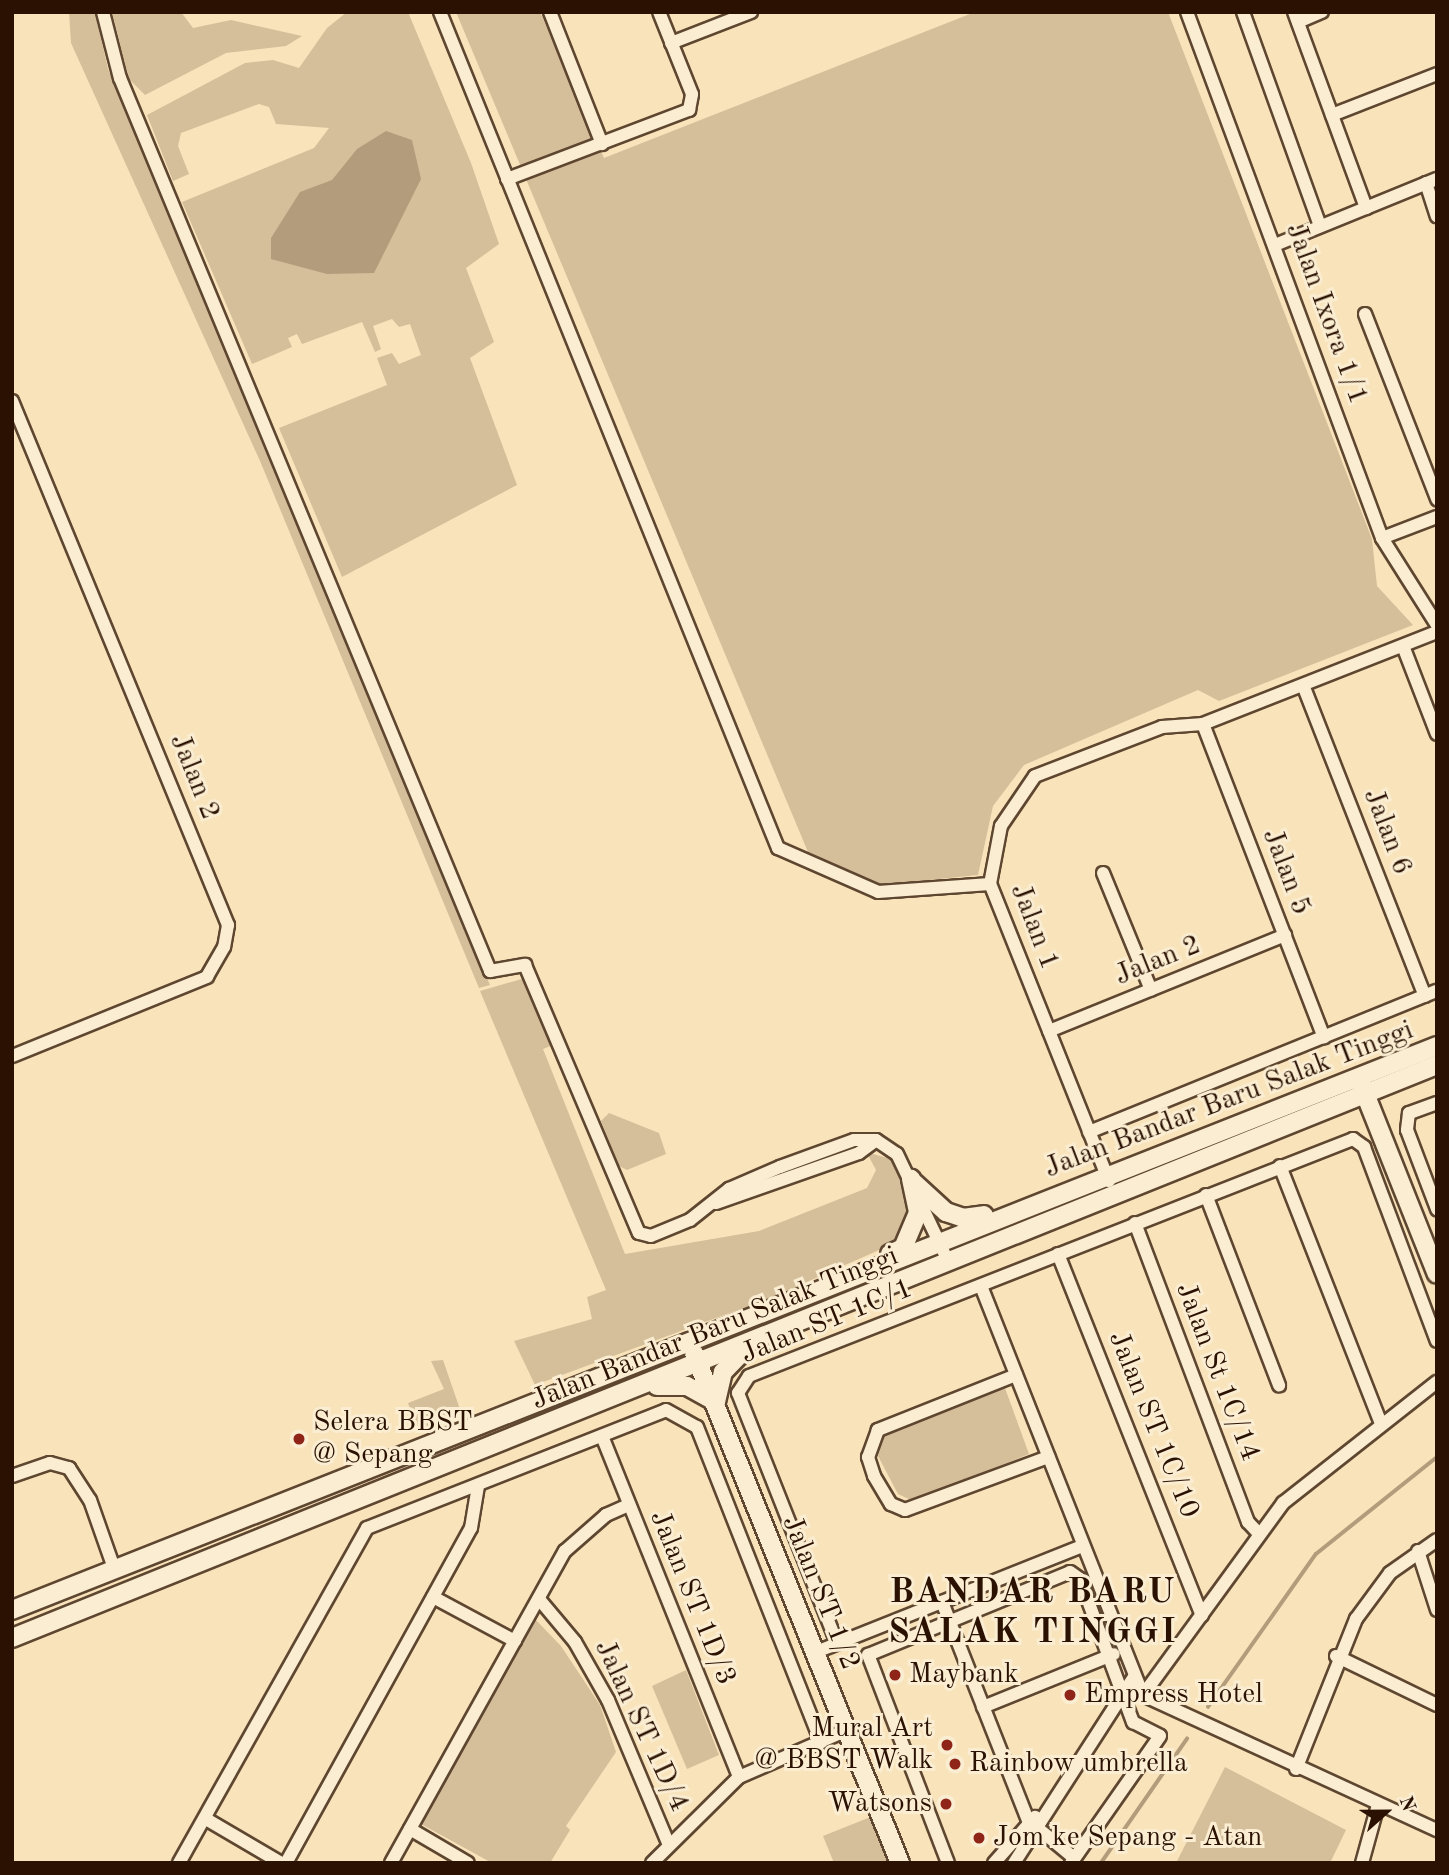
<!DOCTYPE html>
<style>
body{margin:0}
#map{position:relative;width:1449px;height:1875px;overflow:hidden;background:#f8e3ba;font-family:"Old Standard TT",serif}
div>[style]{position:absolute}
.green>*{inset:0;background:#d5bf9b}
.water>*{inset:0;background:#b29c7b}
.stream>*{height:3.5px;margin:-1.75px;padding:0 1.75px;transform-origin:1.75px;border-radius:1.75px;background:#b29c7b}
.roads{filter:drop-shadow(2px 0 #5e4630) drop-shadow(-2px 0 #5e4630) drop-shadow(0 2px #5e4630) drop-shadow(0 -2px #5e4630)}
.street>*{height:12px;margin:-6px;padding:0 6px;transform-origin:6px;border-radius:6px;background:#faedd2}
.secondary>*{height:18px;margin:-9px;padding:0 9px;transform-origin:9px;border-radius:9px;background:#faedd2}
.dots>*{width:19px;height:19px;translate:-50% -50%;box-sizing:border-box;border:4px solid #faedd2;border-radius:50%}
span{translate:-50% -50%;white-space:nowrap;text-align:center;line-height:1.15;-webkit-text-stroke:6px #faedd2;paint-order:stroke}
.street-label{font-size:28px;color:#2a1102}
.poi-label{font-size:28px;color:#2a1102}
.left{translate:0 -50%;text-align:left}
.right{translate:-100% -50%;text-align:right}
.district-label{font-size:35px;color:#2a1102;font-weight:700;letter-spacing:2px}
.frame{position:absolute;inset:0;border:14px solid #2a1102;pointer-events:none}
.north{position:absolute;left:1351px;top:1777px;width:70px;height:70px;-webkit-text-stroke:5px #faedd2;paint-order:stroke;rotate:69deg;font-size:19px;font-weight:700;line-height:28px;text-align:center;color:#2a1102}
.north::after{content:'';display:block;margin:auto;width:24px;height:32px;background:#2a1102;clip-path:polygon(50% 0,100% 100%,50% 72%,0 100%)}
</style>
<div id="map">
<div class="green">
<i style="clip-path:polygon(69px 12px,95px 12px,108px 69px,142px 153px,490px 985px,479px 988px,260px 461px,71px 43px)"></i>
<i style="clip-path:polygon(112px 12px,181px 12px,193px 28px,231px 20px,302px 36px,286px 46px,226px 53px,145px 95px,129px 79px)"></i>
<i style="clip-path:polygon(347px 12px,408px 12px,471px 163px,499px 244px,466px 268px,494px 342px,470px 358px,517px 485px,342px 577px,279px 428px,387px 385px,377px 358px,392px 353px,399px 364px,421px 355px,410px 324px,399px 327px,392px 319px,373px 326px,381px 349px,375px 352px,362px 322px,302px 344px,297px 334px,288px 338px,292px 347px,252px 364px,182px 202px,314px 148px,329px 128px,276px 124px,269px 107px,259px 104px,181px 133px,178px 146px,189px 174px,173px 181px,147px 115px,245px 63px,273px 60px,299px 68px,327px 28px)"></i>
<i style="clip-path:polygon(456px 12px,540px 12px,604px 158px,975px 12px,1168px 12px,1372px 539px,1377px 586px,1413px 625px,1219px 701px,1198px 690px,1024px 765px,993px 806px,978px 875px,881px 885px,808px 852px)"></i>
<i style="clip-path:polygon(525px 978px,553px 1045px,543px 1049px,625px 1254px,759px 1231px,867px 1188px,876px 1170px,868px 1155px,873px 1154px,895px 1160px,912px 1201px,904px 1239px,773px 1297px,535px 1385px,514px 1341px,592px 1319px,587px 1297px,606px 1290px,480px 991px)"></i>
<i style="clip-path:polygon(609px 1113px,659px 1133px,666px 1154px,627px 1170px,619px 1166px,601px 1121px)"></i>
<i style="clip-path:polygon(443px 1360px,463px 1418px,418px 1431px,408px 1403px,444px 1389px,431px 1361px)"></i>
<i style="clip-path:polygon(1005px 1388px,1029px 1454px,913px 1501px,898px 1494px,878px 1456px,883px 1436px)"></i>
<i style="clip-path:polygon(534px 1618px,561px 1646px,600px 1705px,616px 1752px,566px 1826px,570px 1830px,550px 1863px,492px 1863px,421px 1824px)"></i>
<i style="clip-path:polygon(686px 1670px,719px 1755px,687px 1769px,652px 1686px)"></i>
<i style="clip-path:polygon(1225px 1767px,1346px 1830px,1330px 1863px,1176px 1863px)"></i>
<i style="clip-path:polygon(878px 1814px,897px 1863px,834px 1863px,823px 1836px)"></i>
</div>
<div class="water">
<i style="clip-path:polygon(386px 131px,412px 140px,421px 179px,374px 273px,327px 274px,271px 259px,271px 238px,300px 192px,332px 180px,357px 149px)"></i>
</div>
<div class="stream">
<i style="left:1208px;top:1707px;width:187px;rotate:-54.8deg"></i>
<i style="left:1316px;top:1554px;width:155px;rotate:-38.7deg"></i>
<i style="left:1101px;top:1863px;width:151px;rotate:-55.3deg"></i>
</div>
<div class="roads">
<div class="street">
<i style="left:103px;top:12px;width:68px;rotate:75.6deg"></i>
<i style="left:120px;top:78px;width:967px;rotate:67.49deg"></i>
<i style="left:490px;top:971px;width:36px;rotate:-10deg"></i>
<i style="left:525px;top:965px;width:291px;rotate:67deg"></i>
<i style="left:639px;top:1233px;width:12px;rotate:14deg"></i>
<i style="left:651px;top:1236px;width:42px;rotate:-22.3deg"></i>
<i style="left:690px;top:1220px;width:50px;rotate:-38.5deg"></i>
<i style="left:729px;top:1189px;width:56px;rotate:-23.3deg"></i>
<i style="left:780px;top:1167px;width:79px;rotate:-20deg"></i>
<i style="left:854px;top:1140px;width:22px"></i>
<i style="left:876px;top:1140px;width:25px;rotate:34deg"></i>
<i style="left:897px;top:1154px;width:121px;rotate:64.5deg"></i>
<i style="left:440px;top:12px;width:902px;rotate:67.99deg"></i>
<i style="left:778px;top:848px;width:109px;rotate:23.7deg"></i>
<i style="left:878px;top:892px;width:112px;rotate:-4.1deg"></i>
<i style="left:550px;top:12px;width:142px;rotate:68.5deg"></i>
<i style="left:1187px;top:12px;width:561px;rotate:69.66deg"></i>
<i style="left:1382px;top:538px;width:103px;rotate:57.7deg"></i>
<i style="left:1243px;top:12px;width:227px;rotate:70.2deg"></i>
<i style="left:1294px;top:12px;width:209px;rotate:69.8deg"></i>
<i style="left:1298px;top:22px;width:26px;rotate:-23deg"></i>
<i style="left:671px;top:43px;width:86px;rotate:-21.2deg"></i>
<i style="left:1332px;top:115px;width:113px;rotate:-21.3deg"></i>
<i style="left:507px;top:179px;width:195px;rotate:-20.8deg"></i>
<i style="left:689px;top:110px;width:16px;rotate:-79deg"></i>
<i style="left:692px;top:94px;width:88px;rotate:-111.9deg"></i>
<i style="left:1426px;top:183px;width:35px;rotate:72deg"></i>
<i style="left:1275px;top:245px;width:175px;rotate:-22.2deg"></i>
<i style="left:1365px;top:314px;width:199px;rotate:68.7deg"></i>
<i style="left:12px;top:401px;width:567px;rotate:67.6deg"></i>
<i style="left:228px;top:925px;width:22px;rotate:100deg"></i>
<i style="left:224px;top:947px;width:34px;rotate:120deg"></i>
<i style="left:207px;top:977px;width:210px;rotate:157.9deg"></i>
<i style="left:1382px;top:538px;width:59px;rotate:-20.9deg"></i>
<i style="left:1403px;top:646px;width:94px;rotate:68.9deg"></i>
<i style="left:1303px;top:685px;width:334px;rotate:68.6deg"></i>
<i style="left:1203px;top:724px;width:336px;rotate:68.9deg"></i>
<i style="left:1103px;top:873px;width:126px;rotate:67.7deg"></i>
<i style="left:1049px;top:1031px;width:255px;rotate:-22.1deg"></i>
<i style="left:1437px;top:1103px;width:30px;rotate:160deg"></i>
<i style="left:1409px;top:1113px;width:17px;rotate:97deg"></i>
<i style="left:1407px;top:1130px;width:85px;rotate:69.2deg"></i>
<i style="left:1089px;top:1132px;width:375px;rotate:-22.1deg"></i>
<i style="left:1280px;top:1166px;width:277px;rotate:68.6deg"></i>
<i style="left:1109px;top:1181px;width:320px;rotate:-111.8deg"></i>
<i style="left:990px;top:884px;width:59px;rotate:-79.3deg"></i>
<i style="left:1001px;top:826px;width:60px;rotate:-55.8deg"></i>
<i style="left:1035px;top:776px;width:136px;rotate:-21.1deg"></i>
<i style="left:1162px;top:727px;width:41px;rotate:-4.2deg"></i>
<i style="left:1203px;top:724px;width:251px;rotate:-21.5deg"></i>
<i style="left:1206px;top:1195px;width:204px;rotate:69deg"></i>
<i style="left:716px;top:1203px;width:151px;rotate:-19.3deg"></i>
<i style="left:859px;top:1153px;width:21px;rotate:-37deg"></i>
<i style="left:1135px;top:1223px;width:320px;rotate:69.3deg"></i>
<i style="left:1248px;top:1522px;width:16px;rotate:47deg"></i>
<i style="left:1058px;top:1254px;width:389px;rotate:68.3deg"></i>
<i style="left:981px;top:1286px;width:440px;rotate:68.4deg"></i>
<i style="left:1143px;top:1695px;width:324px;rotate:24.7deg"></i>
<i style="left:1016px;top:1375px;width:149px;rotate:158.3deg"></i>
<i style="left:878px;top:1430px;width:29px;rotate:110deg"></i>
<i style="left:868px;top:1457px;width:20px;rotate:72deg"></i>
<i style="left:874px;top:1476px;width:33px;rotate:59deg"></i>
<i style="left:891px;top:1504px;width:15px;rotate:23deg"></i>
<i style="left:905px;top:1510px;width:153px;rotate:-20.3deg"></i>
<i style="left:602px;top:1436px;width:367px;rotate:68.1deg"></i>
<i style="left:12px;top:1476px;width:40px;rotate:-18.9deg"></i>
<i style="left:50px;top:1463px;width:20px;rotate:15deg"></i>
<i style="left:69px;top:1468px;width:38px;rotate:57deg"></i>
<i style="left:90px;top:1500px;width:75px;rotate:70.6deg"></i>
<i style="left:1418px;top:1551px;width:62px;rotate:72.1deg"></i>
<i style="left:433px;top:1597px;width:93px;rotate:28.2deg"></i>
<i style="left:539px;top:1599px;width:56px;rotate:50.1deg"></i>
<i style="left:575px;top:1642px;width:67px;rotate:60.4deg"></i>
<i style="left:608px;top:1700px;width:155px;rotate:67.2deg"></i>
<i style="left:942px;top:1602px;width:234px;rotate:68.5deg"></i>
<i style="left:1028px;top:1820px;width:60px;rotate:39.6deg"></i>
<i style="left:837px;top:1643px;width:269px;rotate:-111.6deg"></i>
<i style="left:738px;top:1393px;width:20px;rotate:-57deg"></i>
<i style="left:749px;top:1376px;width:649px;rotate:-21.42deg"></i>
<i style="left:1353px;top:1139px;width:14px;rotate:36deg"></i>
<i style="left:1364px;top:1147px;width:207px;rotate:69.4deg"></i>
<i style="left:816px;top:1652px;width:287px;rotate:-21.7deg"></i>
<i style="left:1336px;top:1656px;width:112px;rotate:25.9deg"></i>
<i style="left:1143px;top:1695px;width:238px;rotate:-53.9deg"></i>
<i style="left:1283px;top:1503px;width:196px;rotate:-38.2deg"></i>
<i style="left:983px;top:1707px;width:141px;rotate:-22deg"></i>
<i style="left:1296px;top:1769px;width:162px;rotate:-68.2deg"></i>
<i style="left:1356px;top:1619px;width:57px;rotate:-53.5deg"></i>
<i style="left:1390px;top:1573px;width:57px;rotate:-35.1deg"></i>
<i style="left:206px;top:1819px;width:87px;rotate:30.4deg"></i>
<i style="left:410px;top:1829px;width:67px;rotate:30.4deg"></i>
<i style="left:179px;top:1863px;width:384px;rotate:-60.7deg"></i>
<i style="left:367px;top:1528px;width:321px;rotate:-21.5deg"></i>
<i style="left:666px;top:1410px;width:35px;rotate:29deg"></i>
<i style="left:697px;top:1427px;width:339px;rotate:68.5deg"></i>
<i style="left:286px;top:1863px;width:383px;rotate:-61.1deg"></i>
<i style="left:471px;top:1528px;width:43px;rotate:-80.5deg"></i>
<i style="left:391px;top:1863px;width:357px;rotate:-60.9deg"></i>
<i style="left:565px;top:1551px;width:55px;rotate:-41.3deg"></i>
<i style="left:606px;top:1515px;width:24px;rotate:-24deg"></i>
<i style="left:652px;top:1863px;width:122px;rotate:-44.7deg"></i>
<i style="left:739px;top:1777px;width:118px;rotate:-23.5deg"></i>
<i style="left:948px;top:1863px;width:223px;rotate:-111deg"></i>
<i style="left:868px;top:1655px;width:218px;rotate:-22.3deg"></i>
<i style="left:1070px;top:1572px;width:12px;rotate:35deg"></i>
<i style="left:1080px;top:1579px;width:153px;rotate:69.7deg"></i>
<i style="left:1133px;top:1722px;width:30px;rotate:27deg"></i>
<i style="left:1160px;top:1736px;width:155px;rotate:125deg"></i>
<i style="left:994px;top:1863px;width:62px;rotate:-48.3deg"></i>
<i style="left:1014px;top:1863px;width:221px;rotate:-57.2deg"></i>
<i style="left:1362px;top:1863px;width:60px;rotate:-74.6deg"></i>
</div>
<div class="secondary">
<i style="left:1362px;top:1086px;width:202px;rotate:68.3deg"></i>
<i style="left:913px;top:1182px;width:45px;rotate:42.3deg"></i>
<i style="left:946px;top:1212px;width:18px;rotate:19deg"></i>
<i style="left:963px;top:1218px;width:21px;rotate:-8deg"></i>
<i style="left:890px;top:1254px;width:14px;rotate:-25deg"></i>
<i style="left:903px;top:1248px;width:39px;rotate:-67deg"></i>
<i style="left:918px;top:1212px;width:34px;rotate:-102deg"></i>
<i style="left:694px;top:1353px;width:550px;rotate:68.01deg"></i>
<i style="left:657px;top:1386px;width:30px"></i>
<i style="left:687px;top:1386px;width:33px;rotate:29deg"></i>
<i style="left:716px;top:1402px;width:31px;rotate:-77deg"></i>
<i style="left:723px;top:1372px;width:32px;rotate:-46deg"></i>
<i style="left:12px;top:1610px;width:1533px;rotate:-21.59deg"></i>
<i style="left:12px;top:1638px;width:1536px;rotate:-21.91deg"></i>
</div>
</div>
<div class="dots">
<i style="left:299px;top:1439px;background:#8f2418"></i>
<i style="left:895px;top:1675px;background:#8f2418"></i>
<i style="left:1070px;top:1695px;background:#8f2418"></i>
<i style="left:947px;top:1745px;background:#8f2418"></i>
<i style="left:955px;top:1764px;background:#8f2418"></i>
<i style="left:946px;top:1804px;background:#8f2418"></i>
<i style="left:979px;top:1838px;background:#8f2418"></i>
</div>
<div class="street-label">
<span style="left:1326px;top:314px;rotate:70deg">Jalan Ixora 1/1</span>
<span style="left:194px;top:777px;rotate:68deg">Jalan 2</span>
<span style="left:1387px;top:832px;rotate:69deg">Jalan 6</span>
<span style="left:1286px;top:872px;rotate:69deg">Jalan 5</span>
<span style="left:1034px;top:927px;rotate:69deg">Jalan 1</span>
<span style="left:1158px;top:961px;rotate:-22deg">Jalan 2</span>
<span style="left:1229px;top:1100px;rotate:-21deg">Jalan Bandar Baru Salak Tinggi</span>
<span style="left:827px;top:1322px;rotate:-22deg">Jalan ST 1C/1</span>
<span style="left:715px;top:1329px;rotate:-22deg">Jalan Bandar Baru Salak Tinggi</span>
<span style="left:1217px;top:1372px;rotate:69deg">Jalan St 1C/14</span>
<span style="left:1153px;top:1425px;rotate:68deg">Jalan ST 1C/10</span>
<span style="left:820px;top:1593px;rotate:68deg">Jalan ST 1/2</span>
<span style="left:692px;top:1598px;rotate:68deg">Jalan ST 1D/3</span>
<span style="left:641px;top:1726px;rotate:65deg">Jalan ST 1D/4</span>
</div>
<div class="poi-label">
<span class="left" style="left:313px;top:1439px">Selera BBST<br>@ Sepang</span>
<span class="left" style="left:909px;top:1675px">Maybank</span>
<span class="left" style="left:1084px;top:1695px">Empress Hotel</span>
<span class="right" style="left:933px;top:1745px">Mural Art<br>@ BBST Walk</span>
<span class="left" style="left:969px;top:1764px">Rainbow umbrella</span>
<span class="right" style="left:932px;top:1804px">Watsons</span>
<span class="left" style="left:993px;top:1838px">Jom ke Sepang - Atan</span>
</div>
<div class="district-label">
<span style="left:1033px;top:1613px">BANDAR BARU<br>SALAK TINGGI</span>
</div>
<div class="frame"></div>
<div class="north">N</div>
</div>
